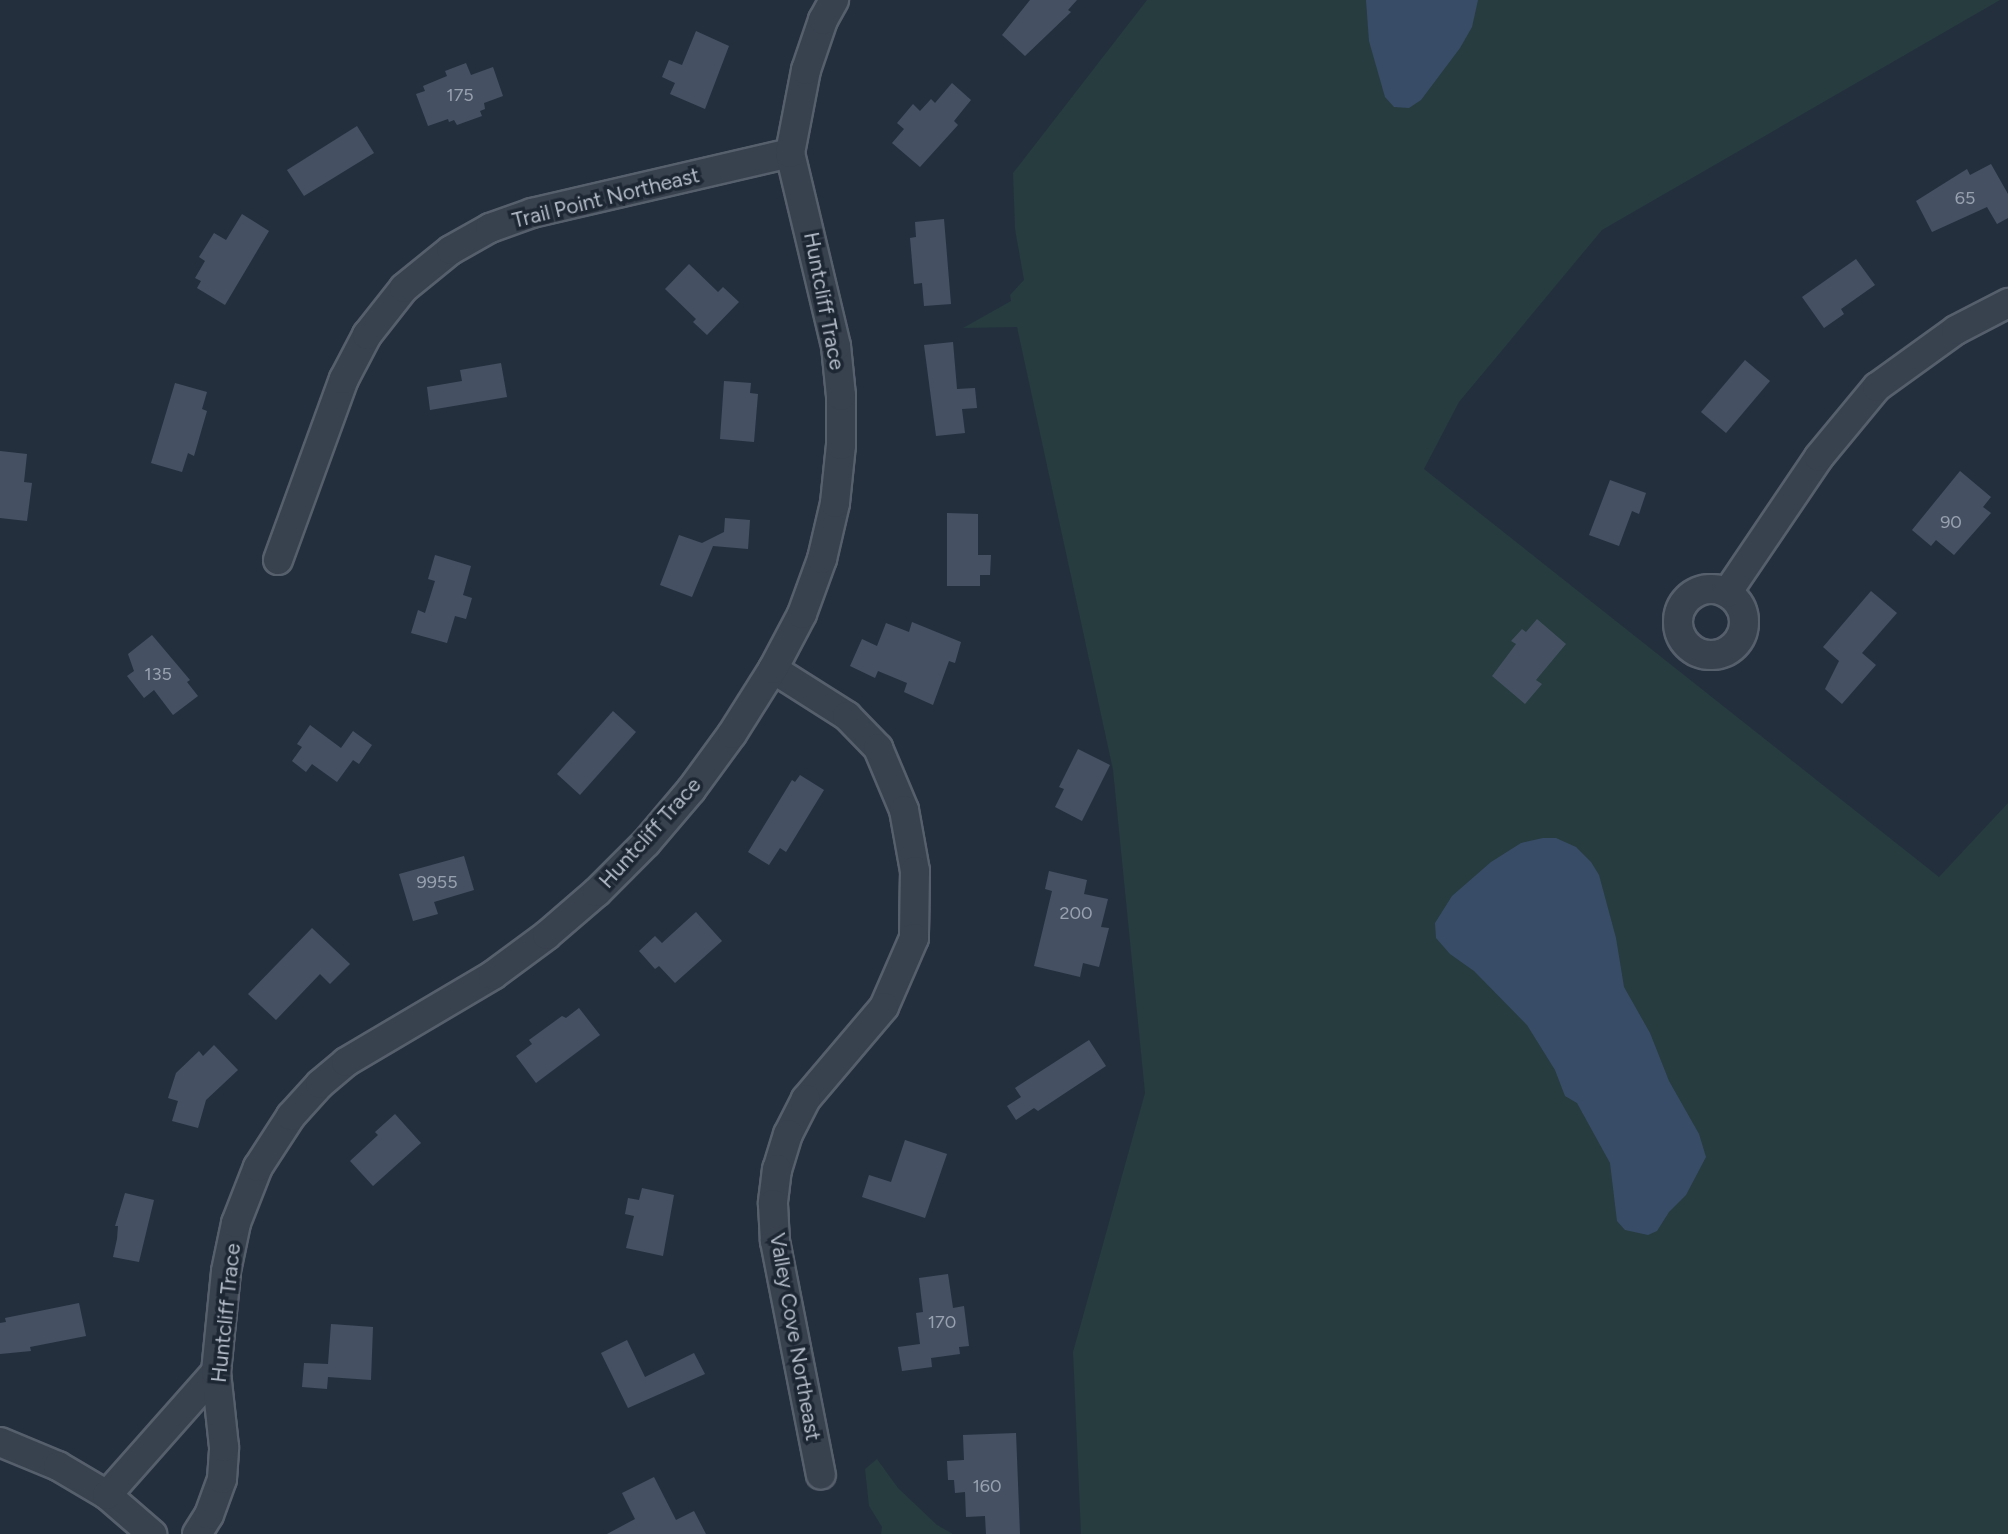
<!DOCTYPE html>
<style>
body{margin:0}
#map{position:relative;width:2008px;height:1534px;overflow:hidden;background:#242f3e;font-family:Figtree,sans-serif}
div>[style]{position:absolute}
.green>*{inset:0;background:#263c3f}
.water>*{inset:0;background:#394c67}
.building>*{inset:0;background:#455162}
.roads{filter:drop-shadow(2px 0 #565f6c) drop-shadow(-2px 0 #565f6c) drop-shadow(0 2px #565f6c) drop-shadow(0 -2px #565f6c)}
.minor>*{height:28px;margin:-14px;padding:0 14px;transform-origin:14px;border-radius:14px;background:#38414e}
.minor>.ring{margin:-14px;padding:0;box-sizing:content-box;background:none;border:28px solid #38414e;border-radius:50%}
span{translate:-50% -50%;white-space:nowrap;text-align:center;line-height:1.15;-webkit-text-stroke:7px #1d2633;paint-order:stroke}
.number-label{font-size:18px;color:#98a1af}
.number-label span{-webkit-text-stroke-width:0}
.street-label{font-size:21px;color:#b4bcc9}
</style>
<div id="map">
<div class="green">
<i style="clip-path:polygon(1147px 0,2000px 0,1602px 230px,1459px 402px,1424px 469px,1939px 877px,2008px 803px,2008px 1534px,1081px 1534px,1073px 1352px,1145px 1093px,1113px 770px,1017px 327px,963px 328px,1011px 301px,1010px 295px,1024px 280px,1015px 229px,1013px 173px)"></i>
<i style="clip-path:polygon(877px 1459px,898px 1488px,937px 1525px,953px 1534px,881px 1534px,882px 1527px,869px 1506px,865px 1469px)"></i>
</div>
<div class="water">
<i style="clip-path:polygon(1366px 0,1478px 0,1472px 27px,1460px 48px,1421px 100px,1409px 108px,1394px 107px,1385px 97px,1369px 41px)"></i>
<i style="clip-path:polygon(1543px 838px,1556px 838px,1576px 847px,1591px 862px,1599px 875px,1616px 938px,1624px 987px,1650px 1033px,1669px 1081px,1699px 1134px,1706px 1157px,1686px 1195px,1669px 1212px,1657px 1231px,1648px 1235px,1625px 1230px,1617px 1221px,1610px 1163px,1577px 1103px,1565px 1096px,1555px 1070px,1527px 1025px,1474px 971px,1450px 954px,1436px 938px,1435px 923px,1452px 896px,1491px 862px,1521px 843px)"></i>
</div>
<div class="building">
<i style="clip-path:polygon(1030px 0,1077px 0,1068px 10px,1071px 12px,1025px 56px,1002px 35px)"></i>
<i style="clip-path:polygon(696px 31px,729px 46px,705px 109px,670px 94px,675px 83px,662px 77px,669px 60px,682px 65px)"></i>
<i style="clip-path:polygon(466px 63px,471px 75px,493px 67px,503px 96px,484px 103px,485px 109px,480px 111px,482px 116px,457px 125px,454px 120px,449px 122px,448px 119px,428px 126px,416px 94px,425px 91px,423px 86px,447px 76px,445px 71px)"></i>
<i style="clip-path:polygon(952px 83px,971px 100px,954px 121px,958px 125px,920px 167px,892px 143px,904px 129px,897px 123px,913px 104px,920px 111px,931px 99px,935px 103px)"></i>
<i style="clip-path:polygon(357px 126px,374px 153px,304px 196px,287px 170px)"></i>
<i style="clip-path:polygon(1991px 164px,2008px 194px,2008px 218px,1997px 224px,1987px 207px,1932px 232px,1916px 201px,1967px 169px,1970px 175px)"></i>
<i style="clip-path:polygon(242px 214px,269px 231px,225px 305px,197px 288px,201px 281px,195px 278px,205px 261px,199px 257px,214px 233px,226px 240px)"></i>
<i style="clip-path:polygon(944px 219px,951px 304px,924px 306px,922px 283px,914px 284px,910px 238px,916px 237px,915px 222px)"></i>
<i style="clip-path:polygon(1856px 259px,1875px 285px,1841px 309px,1844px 314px,1824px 328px,1802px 297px)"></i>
<i style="clip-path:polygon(689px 264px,718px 292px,723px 287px,739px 302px,707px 335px,693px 322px,696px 319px,665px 289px)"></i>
<i style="clip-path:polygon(953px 342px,957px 389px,975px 388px,977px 408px,962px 409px,965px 433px,936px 436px,924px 345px)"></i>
<i style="clip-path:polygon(1745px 360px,1770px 381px,1726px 433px,1701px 412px)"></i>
<i style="clip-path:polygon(501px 363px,507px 397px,430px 410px,427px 387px,462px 381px,460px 370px)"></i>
<i style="clip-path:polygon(724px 381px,751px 383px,750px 393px,758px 394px,754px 442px,720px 439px)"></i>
<i style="clip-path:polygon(175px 383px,207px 392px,202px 409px,207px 411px,194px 456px,188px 453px,182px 472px,151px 463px)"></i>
<i style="clip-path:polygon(0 451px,27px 454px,24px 482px,32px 483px,27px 521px,0 518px)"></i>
<i style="clip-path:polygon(1960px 471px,1991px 497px,1983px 507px,1991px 513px,1954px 555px,1936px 540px,1931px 546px,1912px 530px)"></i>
<i style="clip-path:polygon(1610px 480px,1646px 493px,1639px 514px,1632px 511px,1619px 546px,1589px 535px)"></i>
<i style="clip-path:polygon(947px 513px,978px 514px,978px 555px,991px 555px,990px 575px,980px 575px,980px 586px,947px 586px)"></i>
<i style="clip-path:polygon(725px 518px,750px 520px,748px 549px,713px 546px,692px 597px,660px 585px,679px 535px,702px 543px,724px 532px)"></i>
<i style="clip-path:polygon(435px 555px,471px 566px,463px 595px,472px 598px,466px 619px,455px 616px,447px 643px,411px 633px,418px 610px,425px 613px,435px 581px,428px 579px)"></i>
<i style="clip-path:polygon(1871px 591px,1897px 613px,1862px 653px,1876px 665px,1842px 704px,1825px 689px,1839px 661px,1823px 647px)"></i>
<i style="clip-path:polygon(1537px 619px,1566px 644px,1536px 680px,1542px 684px,1525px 704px,1492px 676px,1516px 644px,1511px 641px,1522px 629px,1526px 632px)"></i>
<i style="clip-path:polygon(912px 622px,961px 642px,955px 663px,949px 661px,933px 705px,904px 692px,907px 683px,878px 671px,875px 678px,850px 666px,862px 639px,877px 646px,886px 623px,909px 632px)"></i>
<i style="clip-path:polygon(152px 635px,190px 680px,187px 682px,198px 696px,173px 715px,154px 690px,144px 698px,127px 676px,134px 671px,128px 654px)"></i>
<i style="clip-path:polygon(613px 711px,636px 732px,580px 795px,557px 774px)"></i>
<i style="clip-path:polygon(310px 725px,341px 748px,353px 731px,372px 745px,359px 764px,353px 760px,337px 782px,312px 764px,306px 772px,292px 761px,302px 747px,297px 744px)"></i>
<i style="clip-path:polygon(1078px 749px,1110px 765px,1082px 821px,1055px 807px,1064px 789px,1059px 787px)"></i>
<i style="clip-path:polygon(800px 775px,824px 790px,786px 852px,780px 848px,769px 865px,748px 852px,792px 780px,795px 782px)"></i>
<i style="clip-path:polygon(464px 856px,474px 890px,434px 902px,438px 914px,413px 921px,399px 874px)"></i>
<i style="clip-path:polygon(1049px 871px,1087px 880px,1084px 894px,1108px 899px,1101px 927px,1109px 928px,1099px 967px,1083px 963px,1080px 977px,1034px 966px,1052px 891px,1045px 889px)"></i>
<i style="clip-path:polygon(696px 912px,722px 941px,675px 983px,659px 966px,655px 969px,639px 951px,655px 936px,662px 943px)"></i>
<i style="clip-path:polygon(312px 928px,350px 964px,330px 984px,320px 974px,276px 1020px,248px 994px)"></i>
<i style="clip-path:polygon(579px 1008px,600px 1035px,536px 1083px,516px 1056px,532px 1044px,529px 1040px,562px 1016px,566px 1018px)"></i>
<i style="clip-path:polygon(1089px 1040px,1106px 1066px,1038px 1111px,1034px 1108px,1016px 1120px,1007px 1106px,1021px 1097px,1015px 1088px)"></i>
<i style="clip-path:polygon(214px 1045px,238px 1070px,206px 1100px,198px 1128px,172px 1121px,178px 1101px,168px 1098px,176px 1073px,199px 1051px,203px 1056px)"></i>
<i style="clip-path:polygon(395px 1114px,421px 1143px,373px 1186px,350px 1161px,378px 1135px,375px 1132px)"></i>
<i style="clip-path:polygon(905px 1140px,947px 1154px,925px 1218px,862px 1197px,869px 1175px,891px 1182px)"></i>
<i style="clip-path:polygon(642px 1188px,674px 1195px,663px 1256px,626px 1248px,634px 1216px,625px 1214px,628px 1198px,639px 1200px)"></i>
<i style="clip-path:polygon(125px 1193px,154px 1200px,139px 1262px,113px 1257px,117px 1239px,118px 1226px,115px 1226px)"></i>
<i style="clip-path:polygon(948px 1274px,953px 1308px,964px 1306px,969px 1346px,959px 1347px,960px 1354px,931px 1358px,932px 1367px,902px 1371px,898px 1347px,920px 1344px,916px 1313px,923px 1312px,919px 1278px)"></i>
<i style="clip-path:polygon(79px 1303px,86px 1336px,30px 1347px,31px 1351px,0 1354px,0 1323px,6px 1322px,5px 1318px)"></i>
<i style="clip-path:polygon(331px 1324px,373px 1327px,371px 1380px,328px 1377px,327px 1389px,302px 1387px,304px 1363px,328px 1364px)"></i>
<i style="clip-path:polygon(627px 1340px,645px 1377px,694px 1353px,705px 1374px,628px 1408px,601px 1353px)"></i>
<i style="clip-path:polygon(1016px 1433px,1020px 1534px,986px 1534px,985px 1516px,966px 1517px,965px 1492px,955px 1493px,954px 1480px,948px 1480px,947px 1461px,964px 1460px,963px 1435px)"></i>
<i style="clip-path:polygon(654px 1477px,676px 1520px,694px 1511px,706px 1534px,607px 1534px,635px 1519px,622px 1493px)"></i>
</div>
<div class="roads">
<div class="minor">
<i style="left:278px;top:560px;width:193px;rotate:-70deg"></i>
<i style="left:344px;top:379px;width:50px;rotate:-62.4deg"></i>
<i style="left:367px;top:335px;width:60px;rotate:-51.8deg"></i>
<i style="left:404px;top:288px;width:60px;rotate:-39deg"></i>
<i style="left:451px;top:250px;width:45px;rotate:-29.4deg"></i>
<i style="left:490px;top:228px;width:45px;rotate:-19.7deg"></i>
<i style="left:532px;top:213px;width:265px;rotate:-13.1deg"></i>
<i class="ring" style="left:1678px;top:589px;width:38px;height:38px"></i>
<i style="left:1727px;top:593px;width:164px;rotate:-55.9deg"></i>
<i style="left:1819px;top:457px;width:91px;rotate:-50.4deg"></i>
<i style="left:1877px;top:387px;width:97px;rotate:-35.8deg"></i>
<i style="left:1956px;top:330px;width:59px;rotate:-27.4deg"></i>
<i style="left:773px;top:669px;width:88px;rotate:32.4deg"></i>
<i style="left:847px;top:716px;width:45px;rotate:45.9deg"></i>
<i style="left:878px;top:748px;width:67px;rotate:67.2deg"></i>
<i style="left:904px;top:810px;width:62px;rotate:79.8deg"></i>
<i style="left:915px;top:871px;width:67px;rotate:90.9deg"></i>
<i style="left:914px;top:938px;width:75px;rotate:113.5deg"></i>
<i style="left:884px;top:1007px;width:121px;rotate:130.3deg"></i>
<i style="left:806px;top:1099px;width:39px;rotate:117deg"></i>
<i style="left:788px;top:1134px;width:37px;rotate:107deg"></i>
<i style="left:777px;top:1169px;width:35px;rotate:97deg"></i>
<i style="left:773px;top:1204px;width:37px;rotate:87deg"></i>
<i style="left:775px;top:1241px;width:238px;rotate:78.9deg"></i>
<i style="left:0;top:1442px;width:63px;rotate:22.5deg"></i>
<i style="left:58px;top:1466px;width:57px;rotate:30.6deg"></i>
<i style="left:107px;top:1495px;width:60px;rotate:40.9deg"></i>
<i style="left:107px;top:1495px;width:164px;rotate:-48.5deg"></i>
<i style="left:197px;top:1534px;width:22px;rotate:-58deg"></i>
<i style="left:209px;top:1515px;width:38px;rotate:-70deg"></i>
<i style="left:222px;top:1479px;width:32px;rotate:-86deg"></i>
<i style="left:224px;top:1447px;width:75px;rotate:-96.1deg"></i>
<i style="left:216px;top:1372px;width:101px;rotate:-84.3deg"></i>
<i style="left:226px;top:1271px;width:49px;rotate:-78.2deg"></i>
<i style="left:236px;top:1223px;width:60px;rotate:-68.6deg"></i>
<i style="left:258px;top:1167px;width:61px;rotate:-57.1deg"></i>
<i style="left:291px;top:1116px;width:43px;rotate:-47.8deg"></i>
<i style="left:320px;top:1084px;width:34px;rotate:-40deg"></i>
<i style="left:346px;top:1062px;width:171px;rotate:-30.6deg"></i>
<i style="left:493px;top:975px;width:67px;rotate:-36.5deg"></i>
<i style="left:547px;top:935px;width:66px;rotate:-40.7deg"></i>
<i style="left:597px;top:892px;width:69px;rotate:-45deg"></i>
<i style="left:646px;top:843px;width:70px;rotate:-49.7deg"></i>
<i style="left:691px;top:790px;width:69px;rotate:-53.8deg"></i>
<i style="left:732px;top:734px;width:77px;rotate:-57.8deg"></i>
<i style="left:773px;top:669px;width:62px;rotate:-62.2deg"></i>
<i style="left:802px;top:614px;width:59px;rotate:-70deg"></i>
<i style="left:822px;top:559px;width:57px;rotate:-76.9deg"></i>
<i style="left:835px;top:503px;width:58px;rotate:-84.1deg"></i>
<i style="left:841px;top:445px;width:49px;rotate:-90deg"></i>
<i style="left:841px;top:396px;width:50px;rotate:-95.7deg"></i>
<i style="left:836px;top:346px;width:198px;rotate:-103.4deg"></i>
<i style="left:790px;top:153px;width:85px;rotate:-79.1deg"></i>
<i style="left:806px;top:70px;width:53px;rotate:-71.2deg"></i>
<i style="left:823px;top:20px;width:23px;rotate:-61deg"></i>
</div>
</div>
<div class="number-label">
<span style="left:460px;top:95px">175</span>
<span style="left:1965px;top:198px">65</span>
<span style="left:1951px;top:522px">90</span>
<span style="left:158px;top:674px">135</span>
<span style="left:437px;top:882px">9955</span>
<span style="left:1076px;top:913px">200</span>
<span style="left:942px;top:1322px">170</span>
<span style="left:987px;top:1486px">160</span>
</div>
<div class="street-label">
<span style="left:606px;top:198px;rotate:-14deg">Trail Point Northeast</span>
<span style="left:824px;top:301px;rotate:79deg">Huntcliff Trace</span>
<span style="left:650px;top:833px;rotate:-48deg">Huntcliff Trace</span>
<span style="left:226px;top:1313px;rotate:-84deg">Huntcliff Trace</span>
<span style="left:795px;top:1337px;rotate:80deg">Valley Cove Northeast</span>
</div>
</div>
